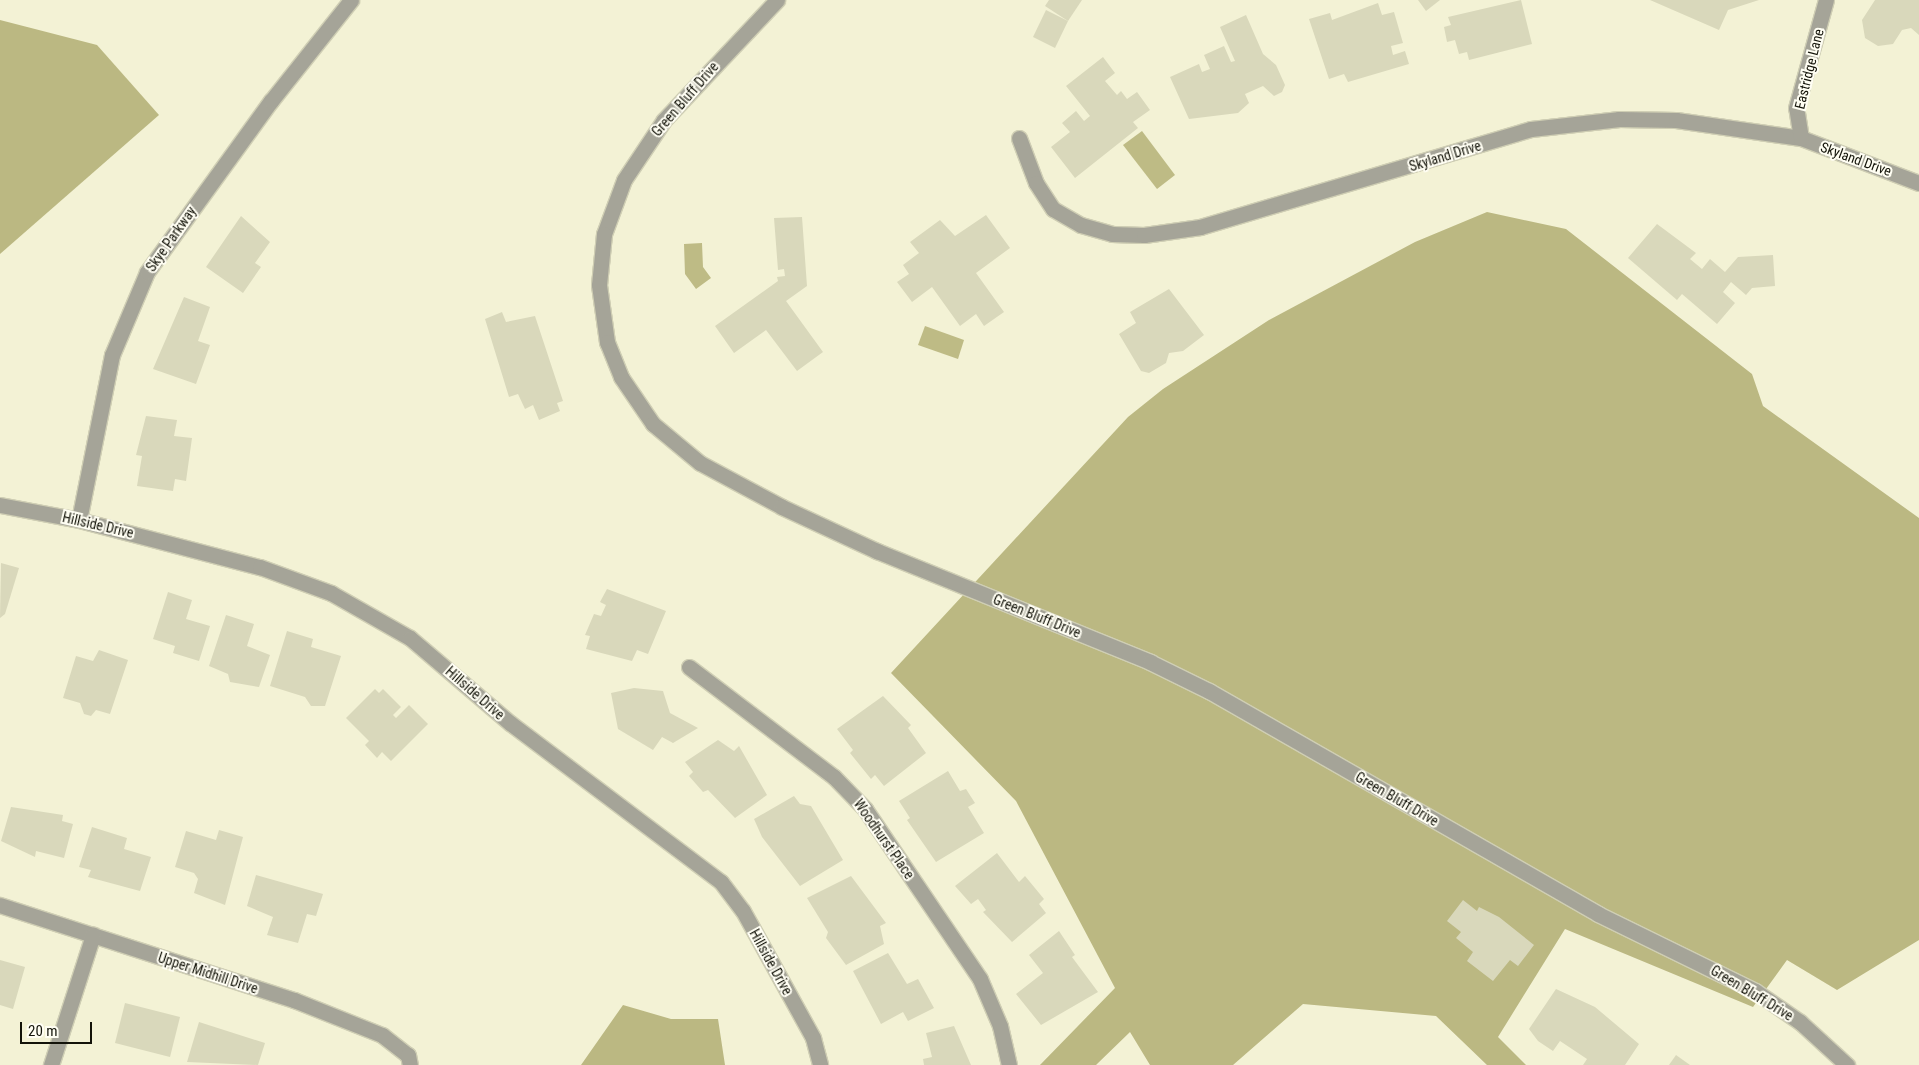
<!DOCTYPE html>
<style>
body{margin:0}
#map{position:relative;width:1919px;height:1065px;overflow:hidden;background:#f3f2d5;font-family:"Roboto Condensed",sans-serif}
div>[style]{position:absolute}
.forest>*{inset:0;background:#bbb882}
.water>*{inset:0;background:#bebb85}
.building>*{inset:0;background:#d9d8bb}
.roads{filter:drop-shadow(1px 0 #cfceb4) drop-shadow(-1px 0 #cfceb4) drop-shadow(0 1px #cfceb4) drop-shadow(0 -1px #cfceb4)}
.minor>*{height:15px;margin:-7.5px;padding:0 7.5px;transform-origin:7.5px;border-radius:7.5px;background:#a5a498}
span{translate:-50% -50%;white-space:nowrap;text-align:center;line-height:1.15;-webkit-text-stroke:4px #fffef3;paint-order:stroke}
.street-label{font-size:14px;color:#131309}
.scale{position:absolute;left:20px;top:1022px;width:72px;height:22px;box-sizing:border-box;border:2px solid #131309;border-top:0;padding-left:6px;font-size:15px;line-height:18px;white-space:nowrap;color:#131309;-webkit-text-stroke:4px #fffef3;paint-order:stroke}
</style>
<div id="map">
<div class="forest">
<i style="clip-path:polygon(0 20px,97px 45px,159px 115px,0 254px)"></i>
<i style="clip-path:polygon(1487px 212px,1566px 229px,1752px 374px,1763px 406px,1919px 518px,1919px 940px,1837px 990px,1787px 960px,1753px 1007px,1565px 929px,1498px 1037px,1526px 1065px,1487px 1065px,1436px 1016px,1303px 1004px,1233px 1065px,1150px 1065px,1130px 1032px,1096px 1065px,1040px 1065px,1115px 988px,1016px 801px,891px 673px,1128px 417px,1163px 389px,1269px 320px,1415px 242px)"></i>
<i style="clip-path:polygon(623px 1005px,671px 1019px,718px 1019px,725px 1065px,581px 1065px)"></i>
</div>
<div class="water">
<i style="clip-path:polygon(1142px 131px,1175px 175px,1157px 189px,1123px 145px)"></i>
<i style="clip-path:polygon(702px 243px,703px 267px,711px 278px,696px 289px,685px 274px,684px 244px)"></i>
<i style="clip-path:polygon(925px 326px,964px 340px,958px 359px,918px 345px)"></i>
</div>
<div class="building">
<i style="clip-path:polygon(1049px 0,1082px 0,1068px 21px,1045px 6px)"></i>
<i style="clip-path:polygon(1418px 0,1440px 0,1426px 11px)"></i>
<i style="clip-path:polygon(1521px 0,1532px 44px,1469px 60px,1467px 52px,1459px 54px,1455px 40px,1447px 42px,1444px 27px,1451px 25px,1448px 17px)"></i>
<i style="clip-path:polygon(1650px 0,1759px 0,1728px 10px,1719px 30px)"></i>
<i style="clip-path:polygon(1875px 0,1919px 0,1919px 35px,1911px 28px,1902px 30px,1893px 44px,1878px 46px,1865px 38px,1862px 20px)"></i>
<i style="clip-path:polygon(1378px 3px,1382px 15px,1394px 12px,1403px 43px,1391px 46px,1393px 55px,1405px 51px,1409px 64px,1348px 82px,1344px 74px,1329px 79px,1309px 19px,1330px 13px,1332px 20px)"></i>
<i style="clip-path:polygon(1046px 10px,1068px 21px,1055px 48px,1033px 37px)"></i>
<i style="clip-path:polygon(1246px 15px,1263px 54px,1276px 65px,1285px 85px,1282px 92px,1274px 96px,1263px 86px,1245px 94px,1249px 103px,1238px 113px,1189px 119px,1170px 77px,1199px 64px,1202px 72px,1210px 69px,1204px 55px,1224px 46px,1231px 62px,1235px 61px,1220px 27px)"></i>
<i style="clip-path:polygon(1103px 57px,1115px 73px,1105px 81px,1117px 95px,1121px 91px,1127px 99px,1137px 92px,1150px 110px,1133px 122px,1138px 128px,1075px 178px,1051px 147px,1070px 132px,1062px 123px,1076px 111px,1084px 121px,1090px 116px,1066px 86px)"></i>
<i style="clip-path:polygon(986px 215px,1010px 248px,976px 273px,1004px 312px,984px 326px,976px 314px,960px 326px,932px 287px,912px 302px,897px 282px,909px 274px,903px 265px,919px 253px,910px 242px,940px 220px,955px 236px)"></i>
<i style="clip-path:polygon(241px 216px,270px 242px,255px 263px,261px 267px,243px 293px,206px 267px)"></i>
<i style="clip-path:polygon(802px 217px,807px 286px,786px 301px,823px 352px,797px 371px,766px 330px,734px 353px,715px 326px,778px 281px,777px 277px,785px 276px,784px 269px,778px 270px,774px 218px)"></i>
<i style="clip-path:polygon(1657px 224px,1696px 253px,1690px 259px,1702px 269px,1710px 259px,1725px 272px,1738px 257px,1773px 255px,1775px 286px,1752px 288px,1746px 295px,1731px 282px,1723px 292px,1735px 303px,1717px 324px,1682px 294px,1677px 300px,1628px 258px)"></i>
<i style="clip-path:polygon(1169px 289px,1204px 335px,1183px 351px,1169px 353px,1166px 363px,1149px 373px,1141px 371px,1119px 334px,1136px 323px,1130px 312px)"></i>
<i style="clip-path:polygon(184px 297px,210px 307px,198px 341px,210px 345px,196px 384px,153px 369px)"></i>
<i style="clip-path:polygon(502px 312px,506px 322px,535px 316px,563px 401px,557px 403px,560px 411px,539px 420px,533px 405px,525px 409px,518px 394px,509px 397px,485px 319px)"></i>
<i style="clip-path:polygon(146px 416px,177px 420px,174px 436px,192px 438px,186px 481px,175px 479px,173px 491px,137px 486px,142px 456px,136px 455px)"></i>
<i style="clip-path:polygon(1px 563px,19px 568px,5px 614px,0 618px)"></i>
<i style="clip-path:polygon(607px 589px,666px 611px,648px 654px,637px 650px,632px 661px,586px 649px,590px 636px,585px 635px,594px 614px,601px 616px,606px 605px,600px 602px)"></i>
<i style="clip-path:polygon(168px 592px,192px 600px,186px 619px,210px 626px,199px 661px,173px 653px,175px 646px,153px 639px)"></i>
<i style="clip-path:polygon(226px 615px,254px 624px,247px 646px,270px 655px,259px 687px,230px 682px,228px 674px,209px 666px)"></i>
<i style="clip-path:polygon(287px 631px,313px 639px,311px 647px,341px 656px,325px 706px,311px 706px,305px 697px,270px 686px)"></i>
<i style="clip-path:polygon(99px 650px,128px 660px,110px 714px,96px 710px,91px 716px,84px 714px,80px 703px,63px 698px,76px 656px,93px 661px)"></i>
<i style="clip-path:polygon(634px 688px,663px 691px,670px 713px,698px 728px,673px 743px,662px 737px,653px 750px,618px 729px,611px 693px)"></i>
<i style="clip-path:polygon(375px 689px,379px 693px,383px 689px,401px 707px,393px 715px,396px 718px,409px 705px,428px 724px,391px 761px,382px 752px,377px 758px,365px 745px,369px 741px,346px 718px)"></i>
<i style="clip-path:polygon(883px 696px,911px 725px,908px 728px,926px 753px,884px 786px,875px 775px,871px 779px,850px 753px,853px 750px,837px 729px)"></i>
<i style="clip-path:polygon(718px 740px,734px 751px,739px 746px,767px 795px,735px 818px,708px 790px,703px 792px,689px 776px,693px 772px,685px 762px)"></i>
<i style="clip-path:polygon(948px 771px,960px 791px,966px 789px,975px 803px,968px 807px,984px 833px,936px 862px,907px 820px,910px 818px,899px 801px)"></i>
<i style="clip-path:polygon(794px 796px,800px 804px,811px 806px,843px 860px,800px 886px,762px 837px,754px 819px)"></i>
<i style="clip-path:polygon(11px 807px,63px 815px,62px 821px,73px 824px,64px 858px,36px 851px,35px 857px,1px 841px)"></i>
<i style="clip-path:polygon(92px 827px,127px 838px,124px 849px,151px 857px,140px 891px,88px 877px,91px 870px,79px 867px)"></i>
<i style="clip-path:polygon(219px 830px,243px 837px,225px 905px,194px 893px,198px 879px,194px 873px,175px 867px,186px 831px,216px 840px)"></i>
<i style="clip-path:polygon(997px 853px,1019px 882px,1025px 876px,1044px 899px,1039px 904px,1046px 913px,1012px 942px,983px 912px,986px 910px,978px 899px,971px 904px,955px 886px)"></i>
<i style="clip-path:polygon(256px 875px,323px 894px,316px 916px,307px 914px,298px 943px,267px 935px,273px 917px,247px 906px)"></i>
<i style="clip-path:polygon(851px 876px,886px 923px,880px 926px,884px 944px,846px 965px,826px 938px,828px 932px,807px 898px)"></i>
<i style="clip-path:polygon(1463px 900px,1477px 911px,1479px 907px,1499px 917px,1534px 945px,1518px 966px,1510px 960px,1493px 981px,1467px 961px,1473px 952px,1456px 938px,1461px 932px,1447px 921px)"></i>
<i style="clip-path:polygon(1059px 931px,1075px 955px,1072px 957px,1098px 992px,1041px 1025px,1016px 994px,1043px 973px,1029px 955px)"></i>
<i style="clip-path:polygon(888px 953px,907px 984px,918px 979px,934px 1008px,908px 1021px,903px 1012px,881px 1024px,853px 971px)"></i>
<i style="clip-path:polygon(0 960px,25px 967px,13px 1009px,0 1005px)"></i>
<i style="clip-path:polygon(1556px 989px,1595px 1007px,1639px 1044px,1625px 1065px,1583px 1065px,1587px 1059px,1560px 1041px,1553px 1051px,1538px 1041px,1529px 1029px)"></i>
<i style="clip-path:polygon(125px 1003px,180px 1017px,170px 1057px,115px 1043px)"></i>
<i style="clip-path:polygon(199px 1022px,265px 1043px,258px 1065px,187px 1062px)"></i>
<i style="clip-path:polygon(954px 1026px,971px 1065px,924px 1065px,923px 1059px,932px 1057px,926px 1033px)"></i>
<i style="clip-path:polygon(1676px 1055px,1690px 1065px,1669px 1065px)"></i>
</div>
<div class="roads">
<div class="minor">
<i style="left:777px;top:0;width:165px;rotate:133.3deg"></i>
<i style="left:664px;top:120px;width:72px;rotate:123.7deg"></i>
<i style="left:624px;top:180px;width:58px;rotate:110.3deg"></i>
<i style="left:604px;top:234px;width:51px;rotate:95.6deg"></i>
<i style="left:599px;top:285px;width:58px;rotate:82deg"></i>
<i style="left:607px;top:342px;width:38px;rotate:68deg"></i>
<i style="left:621px;top:377px;width:57px;rotate:55.8deg"></i>
<i style="left:653px;top:424px;width:61px;rotate:39.7deg"></i>
<i style="left:700px;top:463px;width:93px;rotate:28.2deg"></i>
<i style="left:782px;top:507px;width:105px;rotate:24.9deg"></i>
<i style="left:877px;top:551px;width:295px;rotate:22.1deg"></i>
<i style="left:1150px;top:662px;width:66px;rotate:26.2deg"></i>
<i style="left:1209px;top:691px;width:448px;rotate:29.8deg"></i>
<i style="left:1598px;top:914px;width:175px;rotate:26.1deg"></i>
<i style="left:1755px;top:991px;width:55px;rotate:34.6deg"></i>
<i style="left:1800px;top:1022px;width:64px;rotate:42.5deg"></i>
<i style="left:1019px;top:138px;width:48px;rotate:69.3deg"></i>
<i style="left:1036px;top:183px;width:31px;rotate:57deg"></i>
<i style="left:1053px;top:209px;width:32px;rotate:30deg"></i>
<i style="left:1081px;top:225px;width:32px;rotate:16deg"></i>
<i style="left:1112px;top:234px;width:32px;rotate:2deg"></i>
<i style="left:1144px;top:235px;width:57px;rotate:-8.1deg"></i>
<i style="left:1200px;top:227px;width:345px;rotate:-16.5deg"></i>
<i style="left:1531px;top:129px;width:89px;rotate:-6.5deg"></i>
<i style="left:1619px;top:119px;width:57px;rotate:1deg"></i>
<i style="left:1676px;top:120px;width:126px;rotate:8.2deg"></i>
<i style="left:1801px;top:138px;width:126px;rotate:20.9deg"></i>
<i style="left:1801px;top:138px;width:30px;rotate:-99deg"></i>
<i style="left:1796px;top:108px;width:112px;rotate:-74.5deg"></i>
<i style="left:0;top:505px;width:80px;rotate:10.8deg"></i>
<i style="left:79px;top:520px;width:187px;rotate:14.6deg"></i>
<i style="left:260px;top:567px;width:76px;rotate:20.1deg"></i>
<i style="left:331px;top:593px;width:91px;rotate:29.7deg"></i>
<i style="left:410px;top:638px;width:131px;rotate:40.4deg"></i>
<i style="left:510px;top:723px;width:264px;rotate:37deg"></i>
<i style="left:721px;top:882px;width:36px;rotate:53deg"></i>
<i style="left:743px;top:911px;width:145px;rotate:61.1deg"></i>
<i style="left:813px;top:1038px;width:28px;rotate:75deg"></i>
<i style="left:79px;top:520px;width:168px;rotate:-78.7deg"></i>
<i style="left:112px;top:355px;width:90px;rotate:-67.1deg"></i>
<i style="left:147px;top:272px;width:211px;rotate:-54.1deg"></i>
<i style="left:271px;top:101px;width:129px;rotate:-51.6deg"></i>
<i style="left:689px;top:667px;width:182px;rotate:37.2deg"></i>
<i style="left:834px;top:777px;width:45px;rotate:45.9deg"></i>
<i style="left:865px;top:809px;width:205px;rotate:55.9deg"></i>
<i style="left:980px;top:979px;width:51px;rotate:66.9deg"></i>
<i style="left:1000px;top:1026px;width:40px;rotate:77deg"></i>
<i style="left:0;top:905px;width:309px;rotate:17.9deg"></i>
<i style="left:294px;top:1000px;width:95px;rotate:21.7deg"></i>
<i style="left:382px;top:1035px;width:33px;rotate:38deg"></i>
<i style="left:408px;top:1055px;width:10px;rotate:79deg"></i>
<i style="left:51px;top:1065px;width:137px;rotate:-72.1deg"></i>
</div>
</div>
<div class="street-label">
<span style="left:1809px;top:69px;rotate:-76deg">Eastridge Lane</span>
<span style="left:685px;top:99px;rotate:-49deg">Green Bluff Drive</span>
<span style="left:1445px;top:156px;rotate:-17deg">Skyland Drive</span>
<span style="left:1856px;top:159px;rotate:20deg">Skyland Drive</span>
<span style="left:171px;top:239px;rotate:-55deg">Skye Parkway</span>
<span style="left:98px;top:525px;rotate:13deg">Hillside Drive</span>
<span style="left:1037px;top:616px;rotate:22deg">Green Bluff Drive</span>
<span style="left:475px;top:693px;rotate:41deg">Hillside Drive</span>
<span style="left:1397px;top:799px;rotate:30deg">Green Bluff Drive</span>
<span style="left:884px;top:839px;rotate:55deg">Woodhurst Place</span>
<span style="left:771px;top:962px;rotate:61deg">Hillside Drive</span>
<span style="left:208px;top:973px;rotate:18deg">Upper Midhill Drive</span>
<span style="left:1752px;top:993px;rotate:31deg">Green Bluff Drive</span>
</div>
<div class="scale">20 m</div>
</div>
